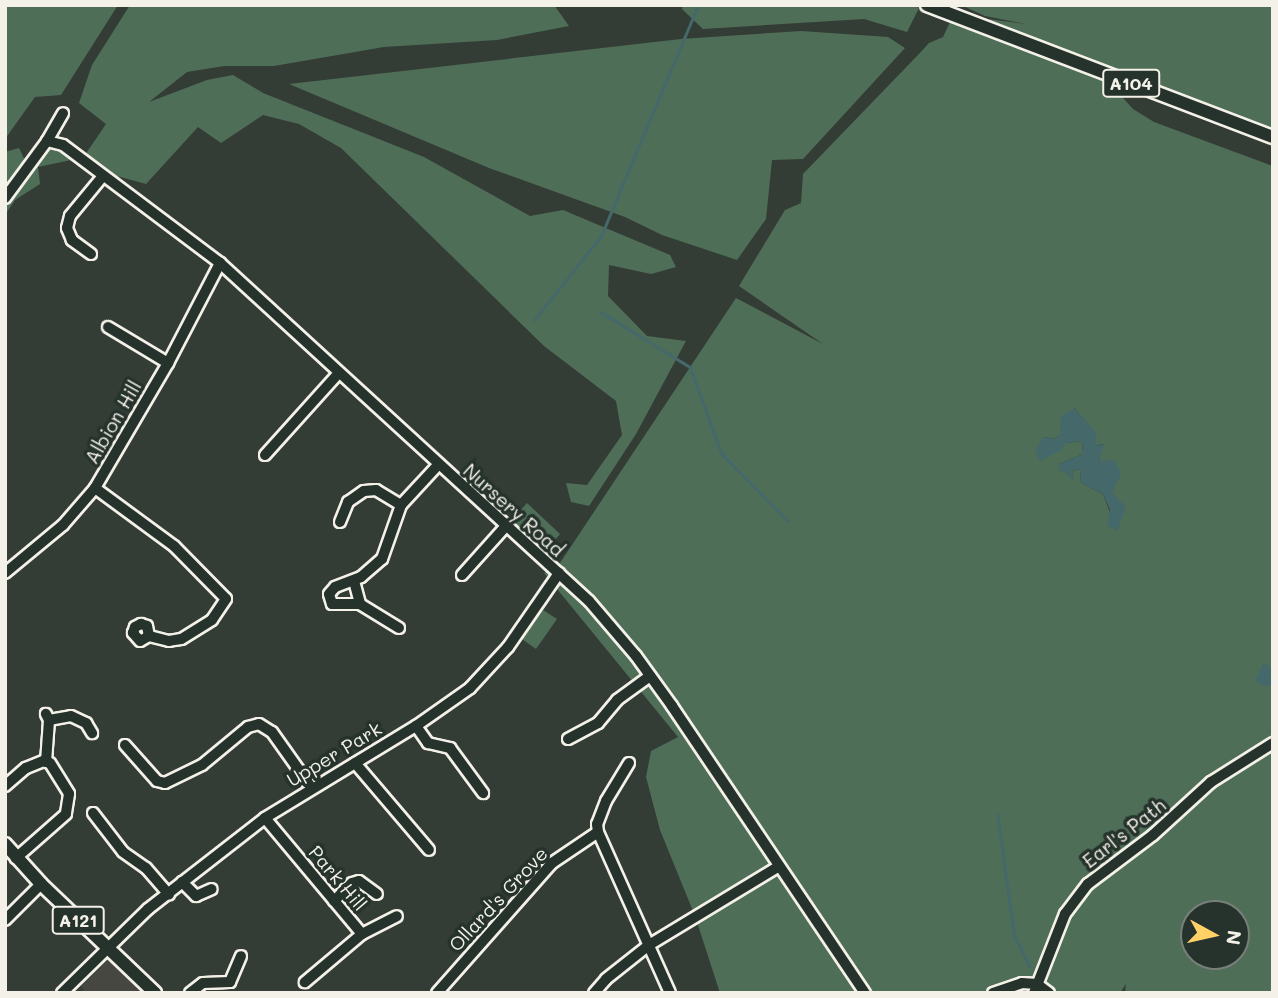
<!DOCTYPE html>
<style>
body{margin:0}
#map{position:relative;width:1278px;height:998px;overflow:hidden;background:#343c36;font-family:Mali,sans-serif}
div>[style]{position:absolute}
.built>*{inset:0;background:#454740}
.green>*{inset:0;background:#4f6e58}
.water>*{inset:0;background:#45696a}
.stream>*{height:2.5px;margin:-1.25px;padding:0 1.25px;transform-origin:1.25px;border-radius:1.25px;background:#45696a}
.roads{filter:drop-shadow(2px 0 #f4f1e8) drop-shadow(-2px 0 #f4f1e8) drop-shadow(0 2px #f4f1e8) drop-shadow(0 -2px #f4f1e8)}
.minor>*{height:10px;margin:-5px;padding:0 5px;transform-origin:5px;border-radius:5px;background:#26332d}
.major>*{height:12px;margin:-6px;padding:0 6px;transform-origin:6px;border-radius:6px;background:#26332d}
span{translate:-50% -50%;white-space:nowrap;text-align:center;line-height:1.15;-webkit-text-stroke:7px #26332d;paint-order:stroke}
.shield-label span{padding:2px 5px;background:#26332d;border:2px solid;border-radius:5px;-webkit-text-stroke-width:0}
.shield-label{font-size:18px;color:#f4f1e8;font-weight:700}
.street-label{font-size:19px;color:#f4f1e8}
.frame{position:absolute;inset:0;border:7px solid #f4f1e8;pointer-events:none}
.north{position:absolute;left:1180px;top:900px;width:70px;height:70px;box-sizing:border-box;background:#26332d;border:2px solid #787f78;border-radius:50%;rotate:98deg;font-size:19px;font-weight:700;line-height:28px;text-align:center;color:#f4f1e8}
.north::after{content:'';display:block;margin:auto;width:24px;height:32px;background:#ffd166;clip-path:polygon(50% 0,100% 100%,50% 72%,0 100%)}
</style>
<div id="map">
<div class="built">
<i style="clip-path:polygon(109px 959px,144px 993px,86px 993px,81px 986px)"></i>
</div>
<div class="green">
<i style="clip-path:polygon(5px 5px,118px 5px,61px 95px,35px 97px,5px 139px)"></i>
<i style="clip-path:polygon(130px 5px,554px 5px,569px 26px,497px 40px,384px 47px,274px 66px,224px 66px,187px 72px,149px 102px,207px 80px,233px 75px,263px 93px,424px 157px,530px 216px,563px 210px,670px 255px,676px 267px,651px 274px,609px 265px,608px 296px,647px 336px,686px 341px,636px 434px,589px 506px,571px 502px,566px 483px,587px 485px,622px 435px,616px 401px,544px 346px,341px 148px,299px 124px,263px 115px,221px 143px,198px 127px,146px 184px,106px 173px,85px 155px,106px 124px,79px 103px,92px 65px)"></i>
<i style="clip-path:polygon(683px 5px,911px 5px,919px 8px,907px 32px,864px 19px,703px 29px,682px 9px)"></i>
<i style="clip-path:polygon(961px 5px,1273px 5px,1273px 130px,1013px 32px,988px 19px,1026px 24px,985px 16px)"></i>
<i style="clip-path:polygon(evenodd,950px 22px,1091px 74px,1115px 89px,1133px 109px,1154px 122px,1273px 166px,1273px 670px,1264px 663px,1263px 686px,1273px 686px,1273px 738px,1210px 778px,1150px 833px,1091px 876px,1068px 905px,1030px 993px,720px 993px,695px 916px,660px 830px,646px 777px,651px 751px,678px 737px,544px 573px,558px 566px,736px 298px,823px 344px,739px 286px,785px 210px,801px 203px,803px 174px,917px 56px,929px 43px,943px 37px,950px 22px,1074px 408px,1095px 432px,1096px 446px,1103px 444px,1099px 461px,1112px 492px,1117px 531px,1103px 494px,1081px 483px,1080px 470px,1074px 469px,1072px 479px,1059px 464px,1083px 454px,1082px 441px,1066px 443px,1043px 437px,1055px 439px,1060px 435px,1074px 408px)"></i>
<i style="clip-path:polygon(801px 31px,888px 37px,905px 48px,803px 159px,772px 160px,766px 219px,737px 260px,662px 235px,625px 217px,489px 168px,289px 84px,681px 39px)"></i>
<i style="clip-path:polygon(19px 148px,27px 165px,40px 150px,63px 149px,76px 159px,38px 167px,40px 184px,15px 200px,5px 215px,5px 152px)"></i>
<i style="clip-path:polygon(527px 503px,560px 534px,545px 552px,510px 522px)"></i>
<i style="clip-path:polygon(543px 610px,557px 619px,536px 649px,522px 639px)"></i>
<i style="clip-path:polygon(evenodd,1273px 747px,1273px 993px,1125px 993px,1126px 984px,1120px 993px,1039px 993px,1065px 922px,1092px 883px,1163px 832px,1210px 788px,1273px 747px,1194px 914px,1236px 914px,1236px 956px,1194px 956px,1194px 914px)"></i>
</div>
<div class="water">
<i style="clip-path:polygon(1074px 408px,1096px 432px,1096px 446px,1104px 444px,1099px 461px,1115px 460px,1121px 474px,1112px 492px,1126px 507px,1117px 532px,1107px 525px,1110px 510px,1103px 494px,1081px 483px,1080px 470px,1074px 469px,1072px 480px,1067px 473px,1058px 470px,1059px 464px,1083px 454px,1082px 441px,1066px 443px,1061px 450px,1040px 461px,1035px 450px,1043px 437px,1055px 439px,1060px 435px,1061px 416px)"></i>
<i style="clip-path:polygon(1264px 662px,1273px 670px,1273px 686px,1263px 686px,1255px 680px)"></i>
</div>
<div class="stream">
<i style="left:601px;top:312px;width:105px;rotate:31.7deg"></i>
<i style="left:690px;top:367px;width:93px;rotate:69.8deg"></i>
<i style="left:722px;top:454px;width:93px;rotate:45.4deg"></i>
<i style="left:534px;top:320px;width:107px;rotate:-51.4deg"></i>
<i style="left:601px;top:236px;width:251px;rotate:-67.2deg"></i>
<i style="left:998px;top:815px;width:120px;rotate:82.3deg"></i>
<i style="left:1014px;top:934px;width:37px;rotate:64deg"></i>
</div>
<div class="roads">
<div class="minor">
<i style="left:47px;top:141px;width:16px;rotate:14deg"></i>
<i style="left:63px;top:145px;width:196px;rotate:36.9deg"></i>
<i style="left:220px;top:263px;width:500px;rotate:42.49deg"></i>
<i style="left:589px;top:601px;width:72px;rotate:49.5deg"></i>
<i style="left:636px;top:656px;width:62px;rotate:54.2deg"></i>
<i style="left:672px;top:706px;width:346px;rotate:56.1deg"></i>
<i style="left:5px;top:198px;width:71px;rotate:-53.6deg"></i>
<i style="left:47px;top:141px;width:32px;rotate:-60deg"></i>
<i style="left:91px;top:254px;width:24px;rotate:-144deg"></i>
<i style="left:72px;top:240px;width:13px;rotate:-113deg"></i>
<i style="left:67px;top:228px;width:12px;rotate:-76deg"></i>
<i style="left:70px;top:216px;width:52px;rotate:-50.5deg"></i>
<i style="left:108px;top:327px;width:70px;rotate:31deg"></i>
<i style="left:265px;top:455px;width:109px;rotate:-48deg"></i>
<i style="left:95px;top:488px;width:98px;rotate:36.3deg"></i>
<i style="left:174px;top:546px;width:74px;rotate:45.5deg"></i>
<i style="left:226px;top:599px;width:25px;rotate:124deg"></i>
<i style="left:212px;top:620px;width:36px;rotate:148deg"></i>
<i style="left:181px;top:639px;width:12px;rotate:171deg"></i>
<i style="left:169px;top:641px;width:21px;rotate:-166deg"></i>
<i style="left:149px;top:636px;width:10px;rotate:151deg"></i>
<i style="left:140px;top:641px;width:11px;rotate:-131deg"></i>
<i style="left:133px;top:633px;width:6px;rotate:-72deg"></i>
<i style="left:135px;top:627px;width:7px;rotate:-27deg"></i>
<i style="left:141px;top:624px;width:6px;rotate:18deg"></i>
<i style="left:147px;top:626px;width:10px;rotate:79deg"></i>
<i style="left:340px;top:522px;width:22px;rotate:-68deg"></i>
<i style="left:348px;top:502px;width:19px;rotate:-35deg"></i>
<i style="left:364px;top:491px;width:12px;rotate:-5deg"></i>
<i style="left:376px;top:490px;width:29px;rotate:31deg"></i>
<i style="left:5px;top:573px;width:75px;rotate:-39.6deg"></i>
<i style="left:63px;top:525px;width:49px;rotate:-49.1deg"></i>
<i style="left:95px;top:488px;width:145px;rotate:-59.7deg"></i>
<i style="left:168px;top:363px;width:113px;rotate:-62.5deg"></i>
<i style="left:462px;top:575px;width:66px;rotate:-48.1deg"></i>
<i style="left:354px;top:581px;width:24px;rotate:75deg"></i>
<i style="left:399px;top:628px;width:46px;rotate:-148.4deg"></i>
<i style="left:360px;top:604px;width:28px;rotate:180deg"></i>
<i style="left:332px;top:604px;width:10px;rotate:-107deg"></i>
<i style="left:329px;top:594px;width:9px;rotate:-49deg"></i>
<i style="left:335px;top:587px;width:28px;rotate:-21deg"></i>
<i style="left:361px;top:577px;width:28px;rotate:-41deg"></i>
<i style="left:382px;top:559px;width:57px;rotate:-70.6deg"></i>
<i style="left:401px;top:505px;width:54px;rotate:-47.2deg"></i>
<i style="left:49px;top:720px;width:22px;rotate:-10deg"></i>
<i style="left:71px;top:716px;width:17px;rotate:25deg"></i>
<i style="left:86px;top:723px;width:12px;rotate:59deg"></i>
<i style="left:416px;top:726px;width:21px;rotate:55deg"></i>
<i style="left:428px;top:743px;width:23px;rotate:13deg"></i>
<i style="left:450px;top:748px;width:56px;rotate:53.7deg"></i>
<i style="left:568px;top:739px;width:34px;rotate:-28deg"></i>
<i style="left:598px;top:723px;width:30px;rotate:-50deg"></i>
<i style="left:617px;top:700px;width:41px;rotate:-36deg"></i>
<i style="left:125px;top:745px;width:48px;rotate:48.4deg"></i>
<i style="left:157px;top:781px;width:8px;rotate:14deg"></i>
<i style="left:165px;top:783px;width:41px;rotate:-25.9deg"></i>
<i style="left:202px;top:765px;width:60px;rotate:-39.6deg"></i>
<i style="left:248px;top:727px;width:11px;rotate:-15deg"></i>
<i style="left:259px;top:724px;width:15px;rotate:32deg"></i>
<i style="left:272px;top:732px;width:67px;rotate:54.7deg"></i>
<i style="left:46px;top:762px;width:42px;rotate:-85.9deg"></i>
<i style="left:49px;top:720px;width:7px;rotate:-117deg"></i>
<i style="left:355px;top:763px;width:114px;rotate:49.6deg"></i>
<i style="left:629px;top:763px;width:44px;rotate:121.2deg"></i>
<i style="left:606px;top:801px;width:25px;rotate:111deg"></i>
<i style="left:597px;top:824px;width:8px;rotate:83deg"></i>
<i style="left:598px;top:832px;width:176px;rotate:65.9deg"></i>
<i style="left:5px;top:786px;width:28px;rotate:-41deg"></i>
<i style="left:26px;top:768px;width:18px;rotate:-22deg"></i>
<i style="left:43px;top:761px;width:7px;rotate:16deg"></i>
<i style="left:50px;top:763px;width:36px;rotate:58deg"></i>
<i style="left:69px;top:794px;width:20px;rotate:99deg"></i>
<i style="left:66px;top:814px;width:67px;rotate:138.7deg"></i>
<i style="left:93px;top:813px;width:49px;rotate:52.4deg"></i>
<i style="left:123px;top:852px;width:28px;rotate:35deg"></i>
<i style="left:146px;top:868px;width:35px;rotate:49deg"></i>
<i style="left:265px;top:818px;width:151px;rotate:50.1deg"></i>
<i style="left:362px;top:934px;width:75px;rotate:139.9deg"></i>
<i style="left:182px;top:882px;width:20px;rotate:45deg"></i>
<i style="left:196px;top:896px;width:17px;rotate:-24deg"></i>
<i style="left:334px;top:901px;width:25px;rotate:-45deg"></i>
<i style="left:352px;top:883px;width:7px;rotate:-16deg"></i>
<i style="left:359px;top:881px;width:22px;rotate:36deg"></i>
<i style="left:5px;top:920px;width:51px;rotate:-45deg"></i>
<i style="left:362px;top:934px;width:39px;rotate:-27deg"></i>
<i style="left:1037px;top:984px;width:15px;rotate:37deg"></i>
<i style="left:62px;top:993px;width:120px;rotate:-44.3deg"></i>
<i style="left:148px;top:909px;width:148px;rotate:-37.9deg"></i>
<i style="left:265px;top:818px;width:177px;rotate:-31.4deg"></i>
<i style="left:416px;top:726px;width:66px;rotate:-35.1deg"></i>
<i style="left:470px;top:688px;width:56px;rotate:-47.2deg"></i>
<i style="left:508px;top:647px;width:90px;rotate:-55.4deg"></i>
<i style="left:190px;top:993px;width:16px;rotate:-38deg"></i>
<i style="left:203px;top:983px;width:27px;rotate:-2deg"></i>
<i style="left:230px;top:982px;width:28px;rotate:-67deg"></i>
<i style="left:437px;top:993px;width:174px;rotate:-48.5deg"></i>
<i style="left:552px;top:863px;width:55px;rotate:-34deg"></i>
<i style="left:594px;top:993px;width:18px;rotate:-49deg"></i>
<i style="left:606px;top:979px;width:55px;rotate:-38.3deg"></i>
<i style="left:649px;top:945px;width:151px;rotate:-31.2deg"></i>
<i style="left:993px;top:993px;width:31px;rotate:-19deg"></i>
<i style="left:1022px;top:983px;width:15px;rotate:4deg"></i>
<i style="left:1034px;top:993px;width:85px;rotate:-68.6deg"></i>
<i style="left:1065px;top:914px;width:38px;rotate:-53deg"></i>
<i style="left:1088px;top:884px;width:81px;rotate:-37deg"></i>
<i style="left:1153px;top:835px;width:79px;rotate:-42.4deg"></i>
<i style="left:1211px;top:782px;width:73px;rotate:-32.2deg"></i>
</div>
<div class="major">
<i style="left:927px;top:5px;width:370px;rotate:20.9deg"></i>
<i style="left:5px;top:844px;width:54px;rotate:48deg"></i>
<i style="left:41px;top:884px;width:158px;rotate:43.7deg"></i>
</div>
</div>
<div class="shield-label">
<span style="left:1131px;top:83px">A104</span>
<span style="left:78px;top:920px">A121</span>
</div>
<div class="street-label">
<span style="left:113px;top:422px;rotate:-60deg">Albion Hill</span>
<span style="left:514px;top:510px;rotate:42deg">Nursery Road</span>
<span style="left:334px;top:754px;rotate:-31deg">Upper Park</span>
<span style="left:1124px;top:833px;rotate:-38deg">Earl's Path</span>
<span style="left:338px;top:878px;rotate:50deg">Park Hill</span>
<span style="left:498px;top:899px;rotate:-47deg">Ollard's Grove</span>
</div>
<div class="frame"></div>
<div class="north">N</div>
</div>
